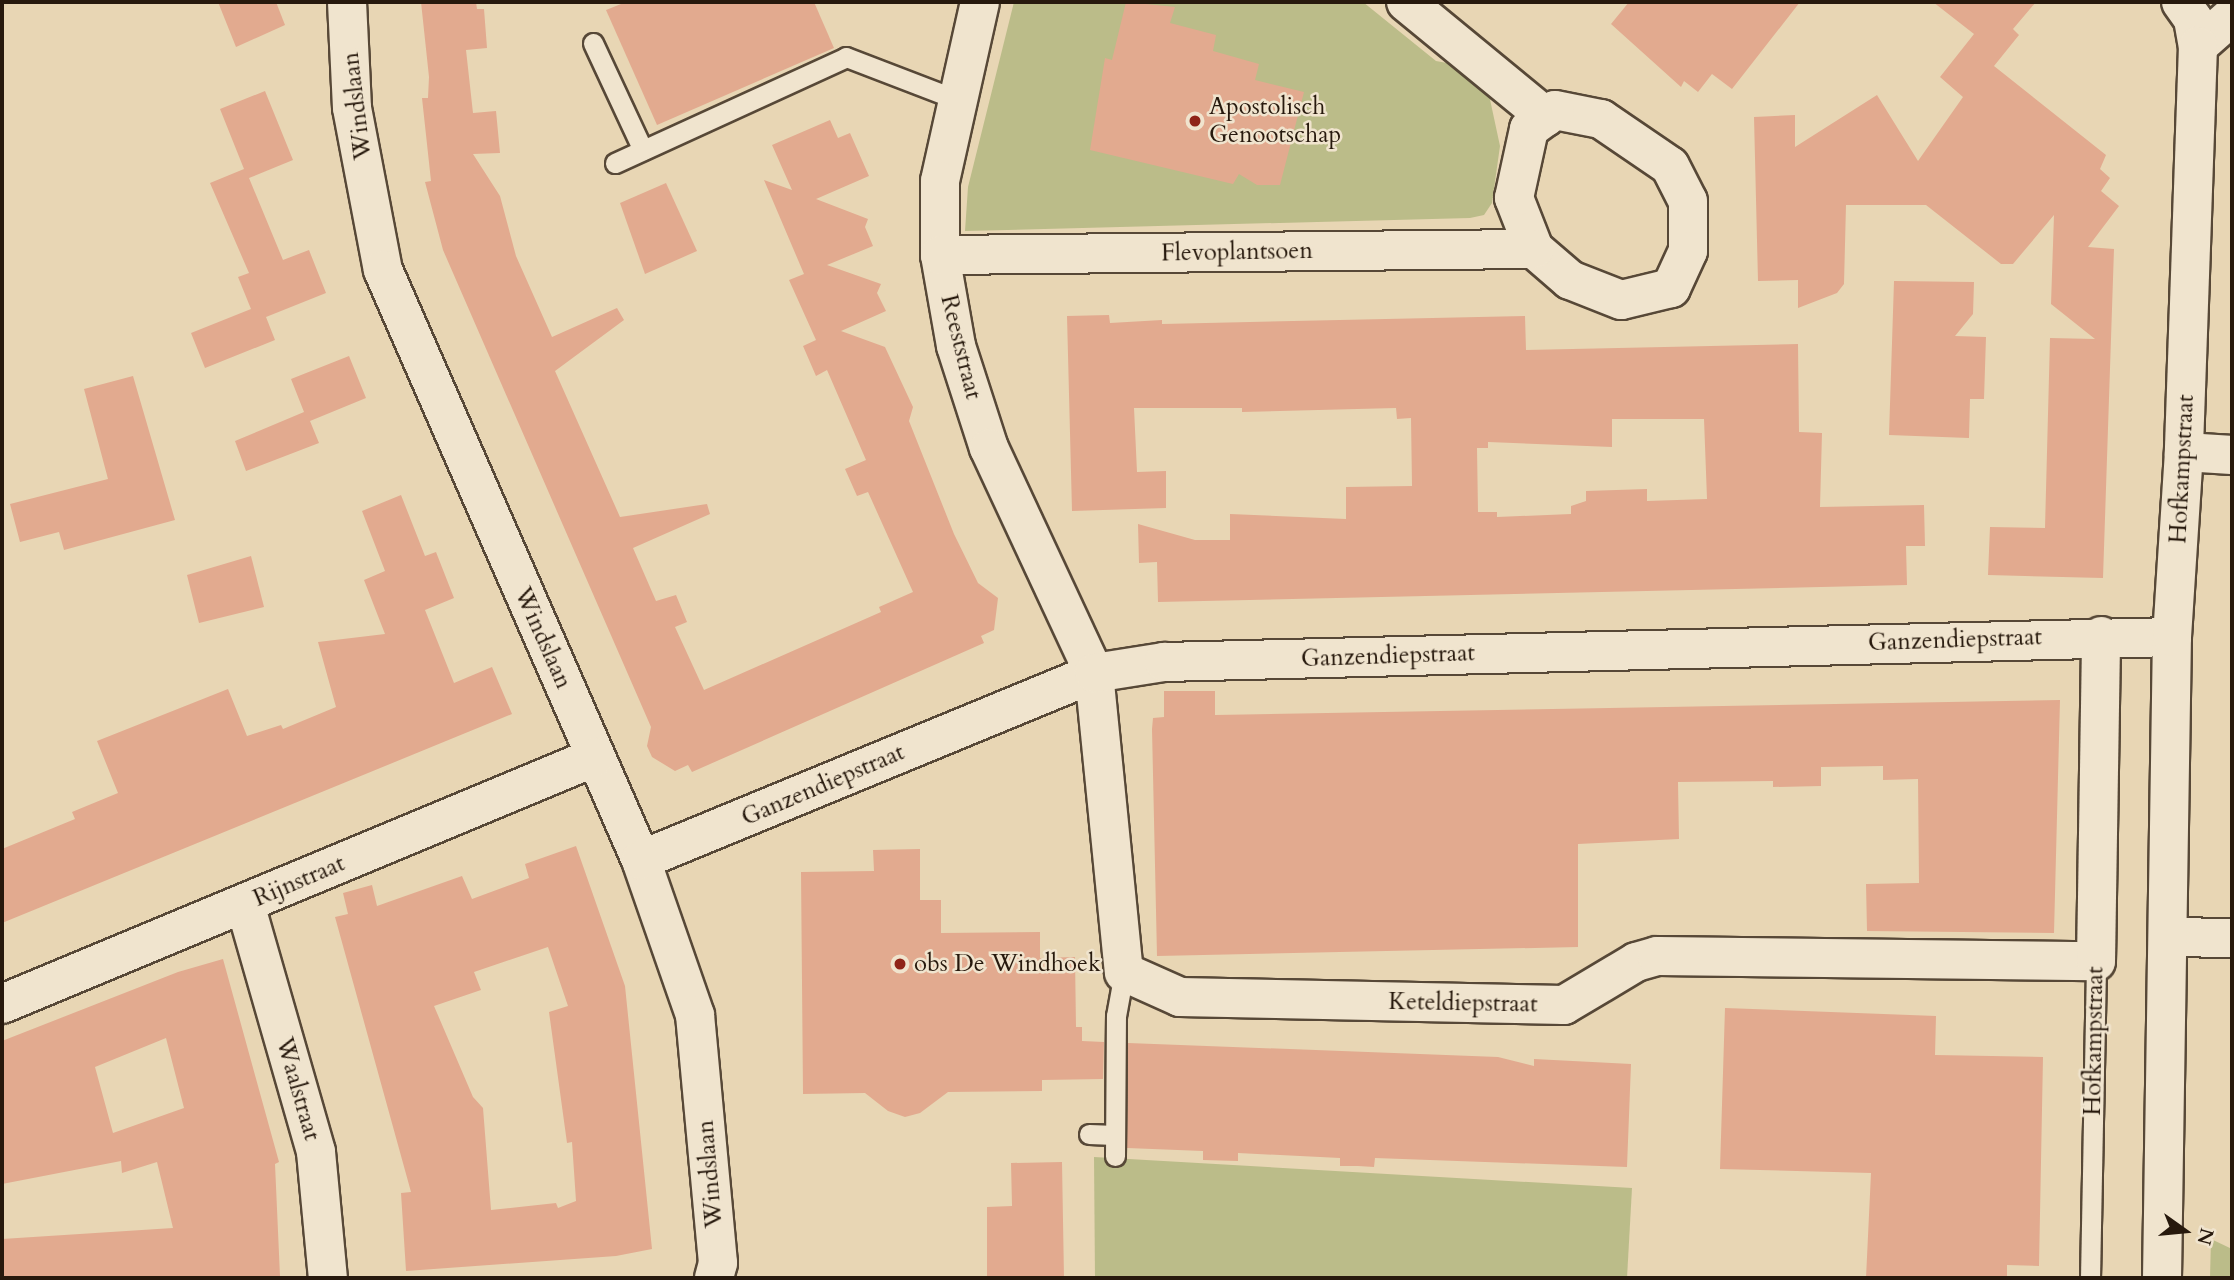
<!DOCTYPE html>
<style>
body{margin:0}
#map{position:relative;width:2234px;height:1280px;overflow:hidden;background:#e8d6b4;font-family:Cardo,serif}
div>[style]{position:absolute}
.green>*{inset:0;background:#bbbc89}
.building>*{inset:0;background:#e2aa8f}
.roads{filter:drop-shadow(2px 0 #574837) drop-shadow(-2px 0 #574837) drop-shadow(0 2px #574837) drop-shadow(0 -2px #574837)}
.lane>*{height:19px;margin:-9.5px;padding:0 9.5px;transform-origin:9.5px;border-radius:9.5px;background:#f0e4ce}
.street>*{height:38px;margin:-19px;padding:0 19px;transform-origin:19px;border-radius:19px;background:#f0e4ce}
.secondary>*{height:38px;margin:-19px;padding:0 19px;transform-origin:19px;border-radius:19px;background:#f0e4ce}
.dots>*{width:19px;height:19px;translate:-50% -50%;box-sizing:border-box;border:4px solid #f0e4ce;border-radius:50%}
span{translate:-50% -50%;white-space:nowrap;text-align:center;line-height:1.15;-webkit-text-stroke:5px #f0e4ce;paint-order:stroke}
.street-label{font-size:24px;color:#27190d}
.poi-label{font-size:24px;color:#27190d}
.left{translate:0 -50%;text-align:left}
.frame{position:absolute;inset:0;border:4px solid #27190d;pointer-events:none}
.north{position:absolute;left:2150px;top:1196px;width:70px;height:70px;-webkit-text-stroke:5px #f0e4ce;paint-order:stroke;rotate:105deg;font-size:19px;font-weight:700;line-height:28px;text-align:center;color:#27190d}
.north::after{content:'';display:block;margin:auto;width:24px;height:32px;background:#27190d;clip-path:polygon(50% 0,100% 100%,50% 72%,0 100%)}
</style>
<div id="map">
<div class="green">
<i style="clip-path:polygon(1014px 2px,1363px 2px,1436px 61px,1469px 67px,1488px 90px,1500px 146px,1492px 203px,1484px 215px,1470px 218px,965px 231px,968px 187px)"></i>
<i style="clip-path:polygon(1094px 1157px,1632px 1188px,1627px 1278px,1095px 1278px)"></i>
<i style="clip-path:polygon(2211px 1239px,2232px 1249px,2232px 1278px,2210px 1278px)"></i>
</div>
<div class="building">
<i style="clip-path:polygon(218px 2px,276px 2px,285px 25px,236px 47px)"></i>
<i style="clip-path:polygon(421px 2px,476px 2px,477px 9px,484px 9px,487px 48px,466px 50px,473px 113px,496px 111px,500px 153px,473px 154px,500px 196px,516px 256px,552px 337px,617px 308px,624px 320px,555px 371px,620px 517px,707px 504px,710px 514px,633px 548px,656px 601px,676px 595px,687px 622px,675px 627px,704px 690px,881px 612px,879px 607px,913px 592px,868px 492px,857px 496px,845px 469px,866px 460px,827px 370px,816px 376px,803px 346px,816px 340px,789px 280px,804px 274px,764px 180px,792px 190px,772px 145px,830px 120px,838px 138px,850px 133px,869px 176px,816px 199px,868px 219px,865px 227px,873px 246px,827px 265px,881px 284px,877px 293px,886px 311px,841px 331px,885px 347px,913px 407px,909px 421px,954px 534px,978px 583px,998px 598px,994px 630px,981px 636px,984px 643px,692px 772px,688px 765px,675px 771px,652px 757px,647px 746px,651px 727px,443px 250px,425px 182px,431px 181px,422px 98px,428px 98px,429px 77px)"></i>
<i style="clip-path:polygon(626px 2px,814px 2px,834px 48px,657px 125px,606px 10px)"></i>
<i style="clip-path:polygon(1126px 2px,1175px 7px,1170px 23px,1216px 35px,1213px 51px,1259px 64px,1255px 80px,1304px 92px,1280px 185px,1257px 185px,1239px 174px,1233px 184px,1090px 150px,1105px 58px,1112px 60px)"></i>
<i style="clip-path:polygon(1629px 2px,1800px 2px,1732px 89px,1712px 74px,1698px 92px,1684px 81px,1681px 87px,1611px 24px)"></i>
<i style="clip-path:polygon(1933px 2px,2036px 2px,2013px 29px,2019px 35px,1994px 66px,2106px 155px,2100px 169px,2110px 178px,2101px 191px,2119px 206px,2088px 247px,2114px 249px,2103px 578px,1988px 575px,1990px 527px,2045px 528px,2050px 338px,2095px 339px,2051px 304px,2054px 215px,2013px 264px,2001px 264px,1926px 205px,1846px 205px,1844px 284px,1837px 293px,1798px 308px,1798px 280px,1758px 281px,1754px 117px,1795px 115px,1795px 147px,1877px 95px,1918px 161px,1963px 97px,1940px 77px,1974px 34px)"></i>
<i style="clip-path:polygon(265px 91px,293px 160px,249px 178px,283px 260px,309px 250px,326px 293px,266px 317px,275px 340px,205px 368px,191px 333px,251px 309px,238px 277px,249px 273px,210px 183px,244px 169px,220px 109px)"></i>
<i style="clip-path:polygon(666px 183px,697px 251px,645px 274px,620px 203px)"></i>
<i style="clip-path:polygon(1894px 281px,1974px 282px,1973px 314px,1955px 336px,1986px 337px,1984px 399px,1970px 399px,1969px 438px,1889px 435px)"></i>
<i style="clip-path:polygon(evenodd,1109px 315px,1110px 323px,1162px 320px,1162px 324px,1525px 316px,1526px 350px,1798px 344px,1799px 432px,1822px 433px,1820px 507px,1924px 505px,1925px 546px,1906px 546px,1907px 585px,1158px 602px,1157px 562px,1139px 563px,1138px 524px,1195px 540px,1230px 540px,1230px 514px,1346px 519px,1346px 487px,1412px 486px,1411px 418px,1397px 419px,1396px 408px,1242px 412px,1242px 408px,1134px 408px,1137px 472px,1166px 471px,1166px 508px,1072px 511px,1067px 316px,1109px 315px,1612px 419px,1704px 419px,1707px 499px,1647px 501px,1647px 489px,1586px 491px,1586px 501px,1571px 506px,1571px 514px,1497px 517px,1497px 512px,1478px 512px,1477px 448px,1488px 448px,1488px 442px,1612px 447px,1612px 419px)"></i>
<i style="clip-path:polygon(349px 356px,366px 398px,310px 421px,319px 443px,246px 471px,235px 441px,304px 412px,291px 379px)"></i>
<i style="clip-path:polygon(133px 376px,175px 520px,64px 550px,59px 532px,20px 542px,10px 504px,108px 479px,84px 389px)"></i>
<i style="clip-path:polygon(401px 495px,425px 556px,436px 552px,454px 598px,425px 610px,454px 683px,492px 667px,512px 714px,2px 923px,2px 849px,75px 819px,72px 812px,118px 793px,97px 741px,228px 689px,247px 736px,281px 725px,283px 729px,336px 707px,318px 642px,385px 634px,364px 580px,385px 571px,362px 511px)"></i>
<i style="clip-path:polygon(251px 556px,264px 607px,199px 623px,187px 575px)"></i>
<i style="clip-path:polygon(1164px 691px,1215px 691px,1215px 715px,2060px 700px,2054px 933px,1867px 931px,1866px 884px,1919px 883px,1918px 779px,1883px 780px,1883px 766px,1821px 767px,1821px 786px,1773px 787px,1773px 781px,1678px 782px,1679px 839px,1578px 844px,1578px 947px,1157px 956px,1152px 729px,1153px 718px,1164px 717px)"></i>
<i style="clip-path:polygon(evenodd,576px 846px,625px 986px,652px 1249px,616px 1256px,406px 1271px,401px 1193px,411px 1192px,335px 917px,348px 914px,343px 893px,372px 885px,377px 906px,462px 876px,472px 899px,529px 878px,525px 864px,576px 846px,548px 947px,568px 1006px,549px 1012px,567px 1143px,572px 1142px,576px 1201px,558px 1208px,556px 1203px,491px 1210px,483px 1108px,473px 1097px,434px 1006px,481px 990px,474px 972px,548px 947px)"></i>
<i style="clip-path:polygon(920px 849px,920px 900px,941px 900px,941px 933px,1040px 932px,1040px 958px,1075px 957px,1076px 1027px,1082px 1027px,1082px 1041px,1104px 1042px,1103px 1079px,1042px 1080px,1042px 1091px,948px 1092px,920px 1113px,905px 1117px,888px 1111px,865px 1093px,803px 1094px,801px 872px,874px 871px,873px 850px)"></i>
<i style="clip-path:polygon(evenodd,223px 959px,279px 1162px,275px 1164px,280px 1276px,2px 1278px,2px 1239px,173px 1228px,157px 1162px,122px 1173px,121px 1161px,2px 1184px,2px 1041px,178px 972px,223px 959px,166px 1038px,184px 1108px,113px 1133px,95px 1067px,166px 1038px)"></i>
<i style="clip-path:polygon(1725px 1008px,1936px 1016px,1935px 1055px,2043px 1057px,2039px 1266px,2007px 1265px,2007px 1278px,1866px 1278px,1871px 1173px,1720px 1169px)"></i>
<i style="clip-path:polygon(1128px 1043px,1498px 1057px,1534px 1066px,1534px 1059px,1631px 1064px,1627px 1167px,1375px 1158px,1374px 1167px,1358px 1166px,1340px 1166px,1340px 1158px,1238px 1153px,1238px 1161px,1203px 1160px,1203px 1151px,1127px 1148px)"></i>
<i style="clip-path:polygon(1062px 1162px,1064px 1278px,987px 1278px,987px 1207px,1012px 1206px,1011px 1163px)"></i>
</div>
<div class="roads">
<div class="lane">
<i style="left:593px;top:43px;width:118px;rotate:65deg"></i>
<i style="left:615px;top:163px;width:254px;rotate:-24.6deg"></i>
<i style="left:846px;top:57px;width:120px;rotate:21deg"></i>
<i style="left:1089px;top:1134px;width:26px;rotate:2deg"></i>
<i style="left:1115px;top:1156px;width:140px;rotate:-89.6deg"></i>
<i style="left:1116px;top:1016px;width:45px;rotate:-79.7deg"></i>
<i style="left:2090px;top:1278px;width:317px;rotate:-88.9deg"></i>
</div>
<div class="street">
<i style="left:347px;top:2px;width:106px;rotate:87.3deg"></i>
<i style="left:352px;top:108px;width:165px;rotate:79.2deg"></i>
<i style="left:383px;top:270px;width:644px;rotate:66.38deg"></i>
<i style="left:641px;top:860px;width:164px;rotate:70.8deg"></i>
<i style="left:695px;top:1015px;width:249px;rotate:84.7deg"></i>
<i style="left:718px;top:1263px;width:16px;rotate:105deg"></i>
<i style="left:980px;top:2px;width:183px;rotate:102.6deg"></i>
<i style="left:940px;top:181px;width:74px;rotate:90deg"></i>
<i style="left:940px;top:255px;width:92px;rotate:80deg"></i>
<i style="left:956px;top:346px;width:107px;rotate:72.1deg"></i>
<i style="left:989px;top:448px;width:248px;rotate:65deg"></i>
<i style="left:1094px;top:673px;width:301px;rotate:84.3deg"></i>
<i style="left:1124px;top:972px;width:61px;rotate:24.1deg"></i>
<i style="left:1180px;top:997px;width:384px;rotate:1.2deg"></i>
<i style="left:1564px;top:1005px;width:84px;rotate:-30.8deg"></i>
<i style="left:1636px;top:962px;width:22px;rotate:-16deg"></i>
<i style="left:1657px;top:956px;width:439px;rotate:0.7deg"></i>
<i style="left:2096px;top:961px;width:325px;rotate:-89.1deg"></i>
<i style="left:1406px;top:2px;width:181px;rotate:39.4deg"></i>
<i style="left:2198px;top:46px;width:45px;rotate:-41.4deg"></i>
<i style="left:1555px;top:110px;width:47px;rotate:11.1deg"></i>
<i style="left:1601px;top:119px;width:83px;rotate:34.3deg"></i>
<i style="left:1670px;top:166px;width:39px;rotate:63deg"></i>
<i style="left:1688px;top:201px;width:50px;rotate:90deg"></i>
<i style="left:1688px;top:251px;width:41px;rotate:114.7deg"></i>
<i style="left:1671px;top:288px;width:51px;rotate:166.5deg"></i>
<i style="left:1621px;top:300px;width:55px;rotate:-158.6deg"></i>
<i style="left:1570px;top:280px;width:48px;rotate:-139.3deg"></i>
<i style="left:1534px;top:249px;width:55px;rotate:-111.4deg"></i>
<i style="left:1514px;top:198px;width:71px;rotate:-77.7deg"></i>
<i style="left:1529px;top:129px;width:32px;rotate:-36deg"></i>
<i style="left:940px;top:255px;width:594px;rotate:-0.58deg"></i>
<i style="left:641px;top:860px;width:490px;rotate:-22.4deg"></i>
<i style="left:1094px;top:673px;width:71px;rotate:-8.9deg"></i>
<i style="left:1164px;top:662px;width:1008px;rotate:-1.42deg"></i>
<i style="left:245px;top:904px;width:258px;rotate:74deg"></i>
<i style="left:316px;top:1152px;width:127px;rotate:84.6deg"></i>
<i style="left:2169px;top:937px;width:63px;rotate:0.9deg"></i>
<i style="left:2px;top:1004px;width:642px;rotate:-22.61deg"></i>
<i style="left:2162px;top:1278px;width:641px;rotate:-89.11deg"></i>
<i style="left:2172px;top:637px;width:185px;rotate:-86.3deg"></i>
</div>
<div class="secondary">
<i style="left:2181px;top:2px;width:21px;rotate:55deg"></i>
<i style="left:2193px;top:19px;width:27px;rotate:80deg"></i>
<i style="left:2198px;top:46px;width:406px;rotate:92deg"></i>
<i style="left:2184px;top:452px;width:48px;rotate:3.6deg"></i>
</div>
</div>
<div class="dots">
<i style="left:1195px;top:121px;background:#8f2418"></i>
<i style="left:900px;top:964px;background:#8f2418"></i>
</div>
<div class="street-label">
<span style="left:357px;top:106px;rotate:-97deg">Windslaan</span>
<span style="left:1237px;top:252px;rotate:-1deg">Flevoplantsoen</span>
<span style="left:961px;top:347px;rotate:76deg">Reeststraat</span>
<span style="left:2182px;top:469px;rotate:-87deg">Hofkampstraat</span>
<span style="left:543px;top:638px;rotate:66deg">Windslaan</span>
<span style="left:1955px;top:640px;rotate:-2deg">Ganzendiepstraat</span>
<span style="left:1388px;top:656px;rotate:-2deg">Ganzendiepstraat</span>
<span style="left:823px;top:785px;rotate:-23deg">Ganzendiepstraat</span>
<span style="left:299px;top:881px;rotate:-23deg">Rijnstraat</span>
<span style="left:1463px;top:1003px;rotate:1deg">Keteldiepstraat</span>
<span style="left:2094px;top:1041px;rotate:-89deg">Hofkampstraat</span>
<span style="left:298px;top:1089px;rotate:74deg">Waalstraat</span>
<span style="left:710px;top:1174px;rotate:-95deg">Windslaan</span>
</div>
<div class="poi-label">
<span class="left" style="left:1209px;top:121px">Apostolisch<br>Genootschap</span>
<span class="left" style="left:914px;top:964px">obs De Windhoek</span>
</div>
<div class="frame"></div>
<div class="north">N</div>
</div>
